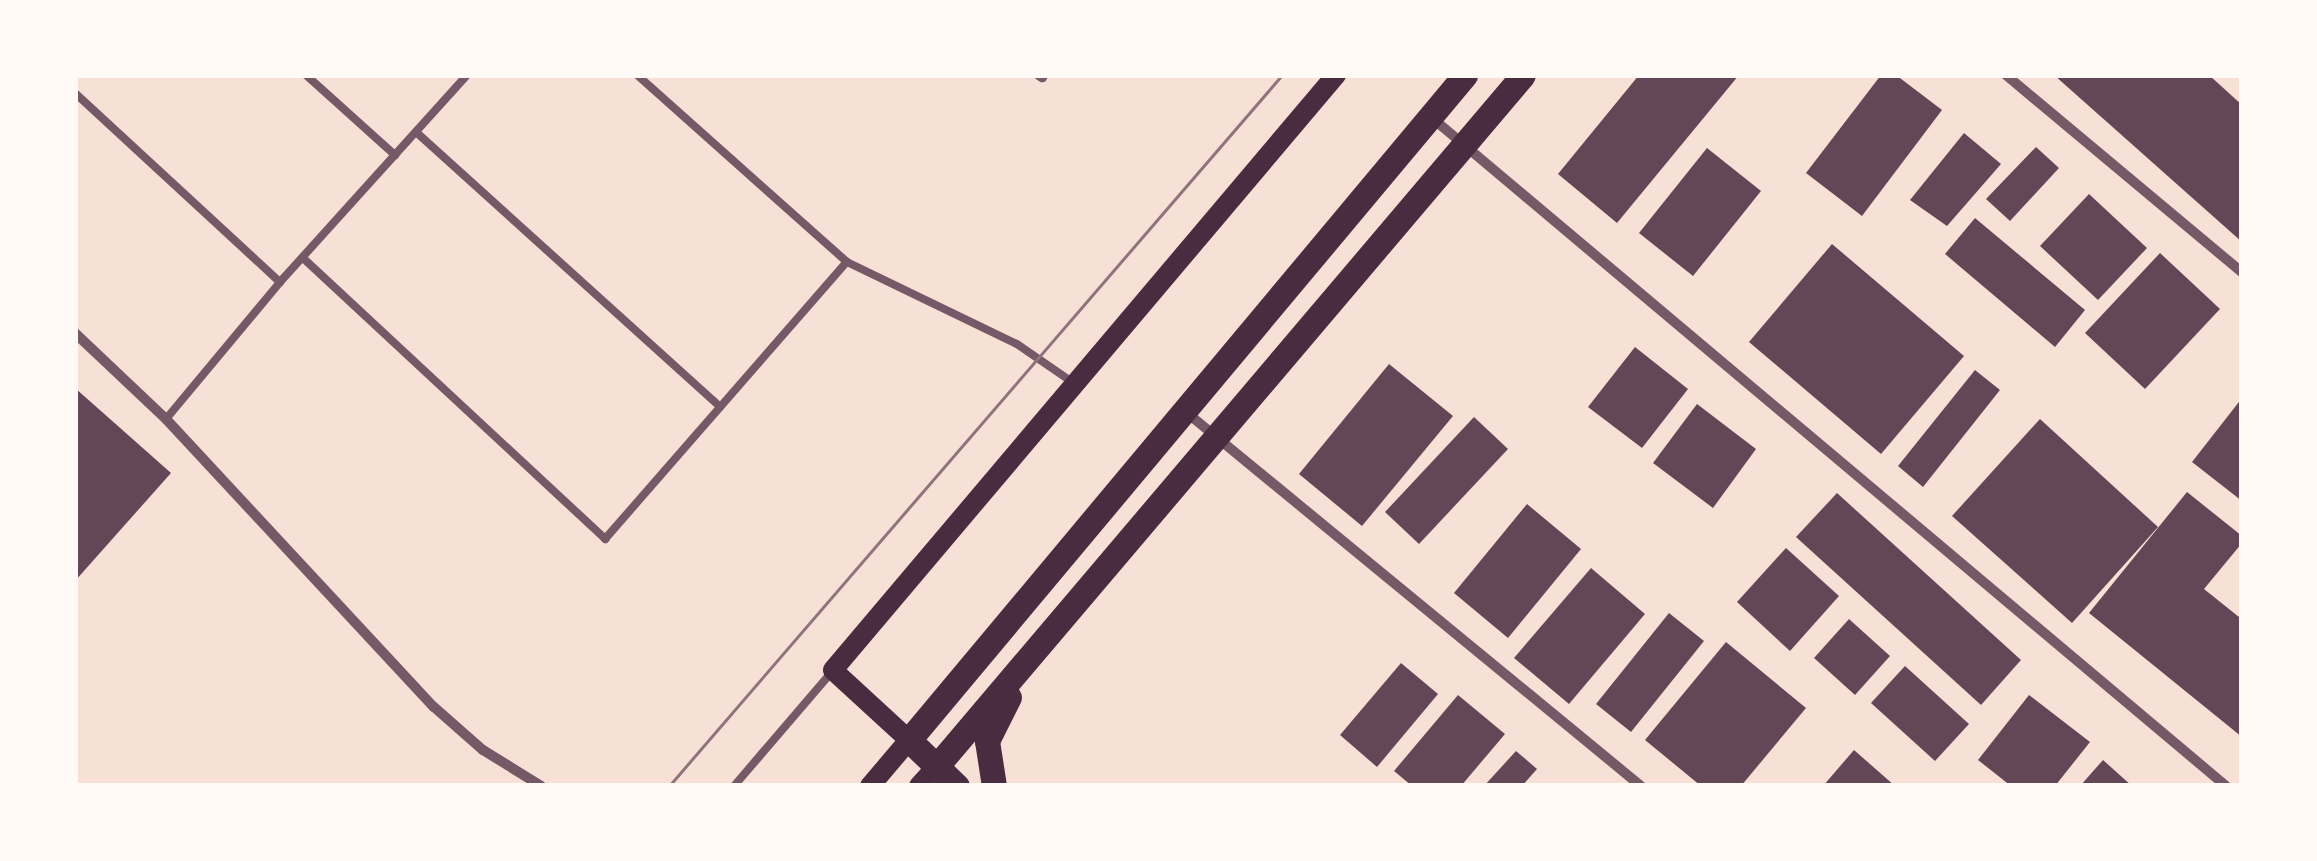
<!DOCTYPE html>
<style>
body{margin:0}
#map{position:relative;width:2317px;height:861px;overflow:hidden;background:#f7e1d7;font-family:"Asap Condensed",sans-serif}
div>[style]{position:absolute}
.building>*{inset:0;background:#644757}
.service>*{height:8px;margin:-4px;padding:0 4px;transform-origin:4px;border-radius:4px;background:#755966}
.minor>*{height:10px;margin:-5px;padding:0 5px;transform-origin:5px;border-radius:5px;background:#755966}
.secondary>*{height:20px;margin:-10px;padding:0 10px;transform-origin:10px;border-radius:10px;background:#4a2c40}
.primary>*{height:25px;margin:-12.5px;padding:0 12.5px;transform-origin:12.5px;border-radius:12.5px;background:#4a2c40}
.tram>*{height:2.5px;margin:-1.25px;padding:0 1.25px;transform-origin:1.25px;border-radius:1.25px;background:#8f747c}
span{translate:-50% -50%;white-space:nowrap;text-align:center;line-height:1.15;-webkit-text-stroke:10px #fffaf5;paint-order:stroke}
.frame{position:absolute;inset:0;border:78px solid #fffaf5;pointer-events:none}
</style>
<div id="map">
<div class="building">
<i style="clip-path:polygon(1639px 75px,1739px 75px,1617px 223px,1558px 174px)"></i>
<i style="clip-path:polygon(1881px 75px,1896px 75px,1942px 110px,1862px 216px,1806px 173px)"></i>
<i style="clip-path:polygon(2054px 75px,2209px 75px,2242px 105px,2242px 242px)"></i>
<i style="clip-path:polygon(1964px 133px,2001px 164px,1947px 226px,1910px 200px)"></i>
<i style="clip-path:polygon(2036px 147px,2059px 168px,2010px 221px,1986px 199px)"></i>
<i style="clip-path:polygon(1707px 148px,1761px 191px,1693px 276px,1639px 233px)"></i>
<i style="clip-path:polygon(2089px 194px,2147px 248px,2098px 300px,2040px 246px)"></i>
<i style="clip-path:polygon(1975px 218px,2085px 310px,2055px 347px,1945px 254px)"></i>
<i style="clip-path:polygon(1832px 244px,1964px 356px,1881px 454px,1749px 342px)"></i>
<i style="clip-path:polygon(2160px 253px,2220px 309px,2145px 389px,2085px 333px)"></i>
<i style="clip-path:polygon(1635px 347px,1688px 389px,1642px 448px,1588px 407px)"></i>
<i style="clip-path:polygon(1389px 364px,1453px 416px,1362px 526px,1299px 474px)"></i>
<i style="clip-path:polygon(1975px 370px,2000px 390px,1923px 487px,1898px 466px)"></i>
<i style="clip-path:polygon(75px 388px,171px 473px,75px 581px)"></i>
<i style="clip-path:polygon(2242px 398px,2242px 501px,2192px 462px)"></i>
<i style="clip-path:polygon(1697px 404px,1756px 449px,1713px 508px,1653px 463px)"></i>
<i style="clip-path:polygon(1474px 417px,1508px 449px,1419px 544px,1385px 512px)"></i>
<i style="clip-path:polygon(2040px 419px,2158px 527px,2072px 623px,1952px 516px)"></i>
<i style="clip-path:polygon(2187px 492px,2242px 536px,2242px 543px,2204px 589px,2239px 617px,2242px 614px,2242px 737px,2089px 613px)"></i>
<i style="clip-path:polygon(1837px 493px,2021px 660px,1981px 705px,1796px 537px)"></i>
<i style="clip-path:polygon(1527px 504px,1581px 549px,1508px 638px,1454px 593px)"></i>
<i style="clip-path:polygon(1786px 548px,1839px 596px,1790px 651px,1737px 602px)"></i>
<i style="clip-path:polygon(1591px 568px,1645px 614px,1569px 704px,1514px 658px)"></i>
<i style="clip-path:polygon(1669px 613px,1704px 641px,1631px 732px,1596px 704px)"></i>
<i style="clip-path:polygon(1849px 619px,1890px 656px,1855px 695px,1814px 658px)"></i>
<i style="clip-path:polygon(1726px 642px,1806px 708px,1741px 786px,1701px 786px,1645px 740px)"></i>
<i style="clip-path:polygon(1401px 663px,1438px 694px,1377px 767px,1340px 735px)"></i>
<i style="clip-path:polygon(1905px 666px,1969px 724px,1935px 761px,1871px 703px)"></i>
<i style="clip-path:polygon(1458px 695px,1505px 734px,1461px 786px,1412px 786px,1394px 771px)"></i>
<i style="clip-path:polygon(2029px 695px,2090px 742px,2055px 786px,2011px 786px,1978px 760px)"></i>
<i style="clip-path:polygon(1854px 750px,1895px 786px,1823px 786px)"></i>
<i style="clip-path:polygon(1516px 751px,1537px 769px,1522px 786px,1484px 786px)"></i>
<i style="clip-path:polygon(2103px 760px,2132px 786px,2080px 786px)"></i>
</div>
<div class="service">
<i style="left:306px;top:75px;width:120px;rotate:42deg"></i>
<i style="left:75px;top:93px;width:279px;rotate:42.7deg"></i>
<i style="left:416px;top:132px;width:410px;rotate:42.1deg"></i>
<i style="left:303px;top:258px;width:413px;rotate:42.9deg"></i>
<i style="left:605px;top:539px;width:368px;rotate:-48.9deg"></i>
<i style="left:847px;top:262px;width:281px;rotate:-138.3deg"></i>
<i style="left:847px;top:262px;width:189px;rotate:25.8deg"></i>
<i style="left:1017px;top:344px;width:67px;rotate:34.6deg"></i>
<i style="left:166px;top:419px;width:178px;rotate:-50.2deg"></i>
<i style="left:280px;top:282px;width:279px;rotate:-47.9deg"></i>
<i style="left:734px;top:786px;width:149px;rotate:-49.4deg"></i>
</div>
<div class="minor">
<i style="left:1039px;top:75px;width:4px;rotate:34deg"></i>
<i style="left:2006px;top:75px;width:307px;rotate:39.9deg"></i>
<i style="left:1431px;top:117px;width:1039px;rotate:40.08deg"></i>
<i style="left:75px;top:333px;width:125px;rotate:43.4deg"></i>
<i style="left:166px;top:419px;width:393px;rotate:47.1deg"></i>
<i style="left:434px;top:707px;width:65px;rotate:41.3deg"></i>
<i style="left:483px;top:750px;width:68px;rotate:31.8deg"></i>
<i style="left:1186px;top:412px;width:589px;rotate:39.42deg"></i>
</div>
<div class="secondary">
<i style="left:870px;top:786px;width:60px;rotate:-49.7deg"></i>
<i style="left:909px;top:740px;width:103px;rotate:-137.4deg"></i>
<i style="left:833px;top:670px;width:779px;rotate:-49.79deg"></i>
<i style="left:919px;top:786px;width:25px;rotate:-48deg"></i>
</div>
<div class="primary">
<i style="left:936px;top:767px;width:907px;rotate:-49.69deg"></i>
<i style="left:957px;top:786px;width:66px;rotate:-136.2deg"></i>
<i style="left:909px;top:740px;width:867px;rotate:-50.1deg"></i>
<i style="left:994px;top:786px;width:46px;rotate:-98.8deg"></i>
<i style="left:987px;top:741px;width:49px;rotate:-63.4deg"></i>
</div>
<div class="tram">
<i style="left:669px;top:786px;width:939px;rotate:-49.23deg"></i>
</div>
<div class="frame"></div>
</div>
